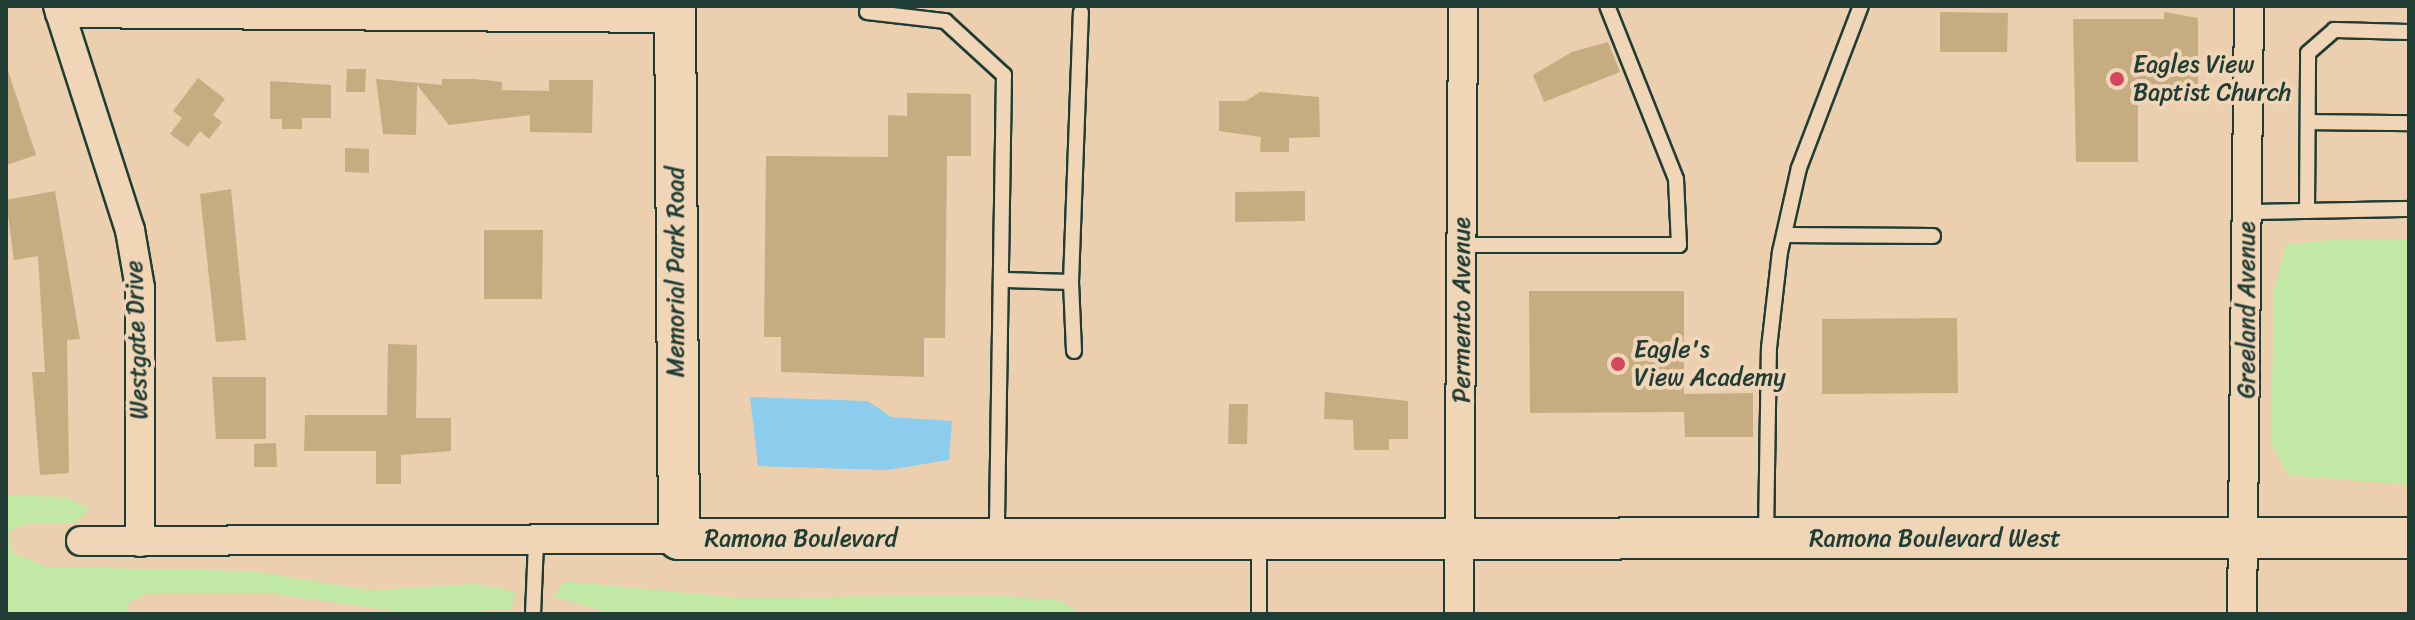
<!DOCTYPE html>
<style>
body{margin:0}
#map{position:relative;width:2415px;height:620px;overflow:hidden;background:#ebcfae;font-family:Sriracha,sans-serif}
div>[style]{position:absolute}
.green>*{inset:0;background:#c1e9a5}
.water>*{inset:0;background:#8ccded}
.building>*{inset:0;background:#c5ad81}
.roads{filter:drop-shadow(2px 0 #1f3d34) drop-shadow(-2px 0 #1f3d34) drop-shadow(0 2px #1f3d34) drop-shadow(0 -2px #1f3d34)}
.lane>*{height:14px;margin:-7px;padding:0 7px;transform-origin:7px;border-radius:7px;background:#f1d5b7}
.street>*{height:28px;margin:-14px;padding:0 14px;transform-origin:14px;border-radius:14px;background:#f1d5b7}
.secondary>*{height:40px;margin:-20px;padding:0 20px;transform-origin:20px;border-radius:20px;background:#f1d5b7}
.dots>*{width:22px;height:22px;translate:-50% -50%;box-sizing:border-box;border:4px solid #f1d5b7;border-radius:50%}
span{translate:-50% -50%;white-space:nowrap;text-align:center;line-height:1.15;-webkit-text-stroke:8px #f1d5b7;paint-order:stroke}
.poi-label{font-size:24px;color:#1f3d34}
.left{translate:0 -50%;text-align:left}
.street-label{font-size:24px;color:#1f3d34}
.frame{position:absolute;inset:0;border:8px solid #1f3d34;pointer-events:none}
</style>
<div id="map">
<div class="green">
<i style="clip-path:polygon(2344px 239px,2409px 239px,2409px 485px,2288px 475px,2271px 443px,2274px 290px,2287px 244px)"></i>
<i style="clip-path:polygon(6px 495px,66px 497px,89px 509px,74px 524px,29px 523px,8px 532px,13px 553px,47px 567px,252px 571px,368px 590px,478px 584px,515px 592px,512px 609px,416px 614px,267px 593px,146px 593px,127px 605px,127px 614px,6px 614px)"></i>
<i style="clip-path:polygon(564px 581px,740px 598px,990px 595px,1062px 601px,1081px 614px,616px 614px,554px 597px)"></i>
</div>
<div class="water">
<i style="clip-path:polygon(750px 397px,868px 401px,891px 417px,952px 421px,949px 460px,886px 470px,758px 466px)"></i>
</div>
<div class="building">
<i style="clip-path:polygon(1940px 12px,2008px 13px,2007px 52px,1940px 52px)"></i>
<i style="clip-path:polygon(2164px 12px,2198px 18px,2198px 85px,2138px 85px,2138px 162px,2076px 162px,2073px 19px,2164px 19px)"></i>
<i style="clip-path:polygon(1608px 42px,1620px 72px,1544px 102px,1533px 75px,1572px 52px)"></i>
<i style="clip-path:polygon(6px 65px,36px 155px,6px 165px)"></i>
<i style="clip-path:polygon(347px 69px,366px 69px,365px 92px,346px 92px)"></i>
<i style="clip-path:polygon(198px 78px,225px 99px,213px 115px,222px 122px,209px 139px,200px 131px,188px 147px,170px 134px,182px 118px,173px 111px)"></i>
<i style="clip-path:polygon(376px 79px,442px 85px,442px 79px,475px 79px,502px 82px,502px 90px,549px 91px,549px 80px,593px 80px,592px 133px,530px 132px,530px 115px,449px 125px,417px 85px,416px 135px,383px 134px)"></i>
<i style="clip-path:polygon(270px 81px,331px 85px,331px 118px,302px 118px,302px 129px,282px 129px,282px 119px,270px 119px)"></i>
<i style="clip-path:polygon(1260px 92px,1319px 97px,1320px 137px,1289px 138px,1289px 152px,1260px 152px,1261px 137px,1219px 131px,1219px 101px,1246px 101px)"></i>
<i style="clip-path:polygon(907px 93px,971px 94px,971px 156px,947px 156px,945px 338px,924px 338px,924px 377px,781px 372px,781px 337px,764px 337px,766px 156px,888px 157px,888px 115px,907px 116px)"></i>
<i style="clip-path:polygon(345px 148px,369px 149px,369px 173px,345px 172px)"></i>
<i style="clip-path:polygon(231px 189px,246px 340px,216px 342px,200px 194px)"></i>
<i style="clip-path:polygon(55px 191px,80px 339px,67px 340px,69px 473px,40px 475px,32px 372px,45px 372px,38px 256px,14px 260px,6px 200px)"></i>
<i style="clip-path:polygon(1305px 191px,1305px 221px,1235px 222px,1235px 192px)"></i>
<i style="clip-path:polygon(484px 230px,543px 230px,542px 299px,484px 299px)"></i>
<i style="clip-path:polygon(1529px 291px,1684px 291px,1684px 394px,1753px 393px,1753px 437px,1685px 437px,1684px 412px,1530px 413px)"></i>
<i style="clip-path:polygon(1957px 318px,1958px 393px,1822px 394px,1822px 319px)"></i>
<i style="clip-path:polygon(388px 344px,417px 345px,416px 418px,451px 418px,451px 451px,401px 455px,401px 484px,376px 484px,376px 451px,304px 451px,305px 415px,387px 415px)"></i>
<i style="clip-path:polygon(212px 377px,266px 377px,266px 439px,216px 439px)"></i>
<i style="clip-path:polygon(1325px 392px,1408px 401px,1408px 439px,1389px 439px,1389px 450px,1354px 450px,1353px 420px,1324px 419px)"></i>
<i style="clip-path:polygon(1229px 404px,1248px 404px,1247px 444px,1228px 444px)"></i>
<i style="clip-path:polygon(276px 443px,277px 467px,254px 467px,254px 444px)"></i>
</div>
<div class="roads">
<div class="lane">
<i style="left:867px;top:12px;width:79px;rotate:6.6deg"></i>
<i style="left:945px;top:21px;width:80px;rotate:42.5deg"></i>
<i style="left:1004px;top:75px;width:460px;rotate:90.9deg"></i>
<i style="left:2308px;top:122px;width:101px;rotate:0.6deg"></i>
<i style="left:2307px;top:211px;width:158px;rotate:-89.6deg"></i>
<i style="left:2308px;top:53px;width:35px;rotate:-41deg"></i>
<i style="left:2334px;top:30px;width:75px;rotate:1.5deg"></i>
<i style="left:2248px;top:212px;width:161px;rotate:-1.1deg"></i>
<i style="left:1784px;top:235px;width:149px;rotate:0.4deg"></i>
<i style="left:1462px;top:245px;width:217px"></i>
<i style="left:1679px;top:245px;width:66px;rotate:-92.6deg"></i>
<i style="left:1676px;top:179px;width:186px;rotate:-111.7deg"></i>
<i style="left:1005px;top:280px;width:66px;rotate:1.7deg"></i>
<i style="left:1071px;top:282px;width:270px;rotate:-87.9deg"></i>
<i style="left:1071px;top:282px;width:69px;rotate:87.5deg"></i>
<i style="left:1766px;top:535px;width:187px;rotate:-89.1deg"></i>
<i style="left:1769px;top:348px;width:97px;rotate:-83.5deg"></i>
<i style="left:1780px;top:252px;width:86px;rotate:-77.3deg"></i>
<i style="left:1799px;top:168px;width:173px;rotate:-69.1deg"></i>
<i style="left:533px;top:614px;width:73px;rotate:-87.6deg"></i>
<i style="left:1259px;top:614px;width:74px;rotate:-90deg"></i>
</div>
<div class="street">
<i style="left:58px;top:6px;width:235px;rotate:72.2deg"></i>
<i style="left:130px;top:230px;width:59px;rotate:80.2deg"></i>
<i style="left:140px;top:288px;width:254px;rotate:90deg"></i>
<i style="left:60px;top:13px;width:614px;rotate:0.47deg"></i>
<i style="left:81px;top:541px;width:598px;rotate:-0.19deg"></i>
<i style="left:1459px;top:614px;width:608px;rotate:-89.62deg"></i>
<i style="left:2242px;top:614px;width:608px;rotate:-89.34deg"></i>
</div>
<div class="secondary">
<i style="left:675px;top:6px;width:533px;rotate:89.57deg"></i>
<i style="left:679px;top:539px;width:1730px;rotate:-0.03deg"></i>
</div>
</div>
<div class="dots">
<i style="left:2117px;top:79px;background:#d1495b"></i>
<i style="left:1618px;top:364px;background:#d1495b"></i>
</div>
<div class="poi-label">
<span class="left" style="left:2133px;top:79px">Eagles View<br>Baptist Church</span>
<span class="left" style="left:1634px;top:364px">Eagle's<br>View Academy</span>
</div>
<div class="street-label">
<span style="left:676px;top:272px;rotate:-90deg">Memorial Park Road</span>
<span style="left:1462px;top:310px;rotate:-90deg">Permento Avenue</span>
<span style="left:2247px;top:310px;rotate:-90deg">Greeland Avenue</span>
<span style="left:137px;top:340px;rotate:-92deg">Westgate Drive</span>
<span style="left:801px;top:539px">Ramona Boulevard</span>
<span style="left:1935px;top:539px">Ramona Boulevard West</span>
</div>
<div class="frame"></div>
</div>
